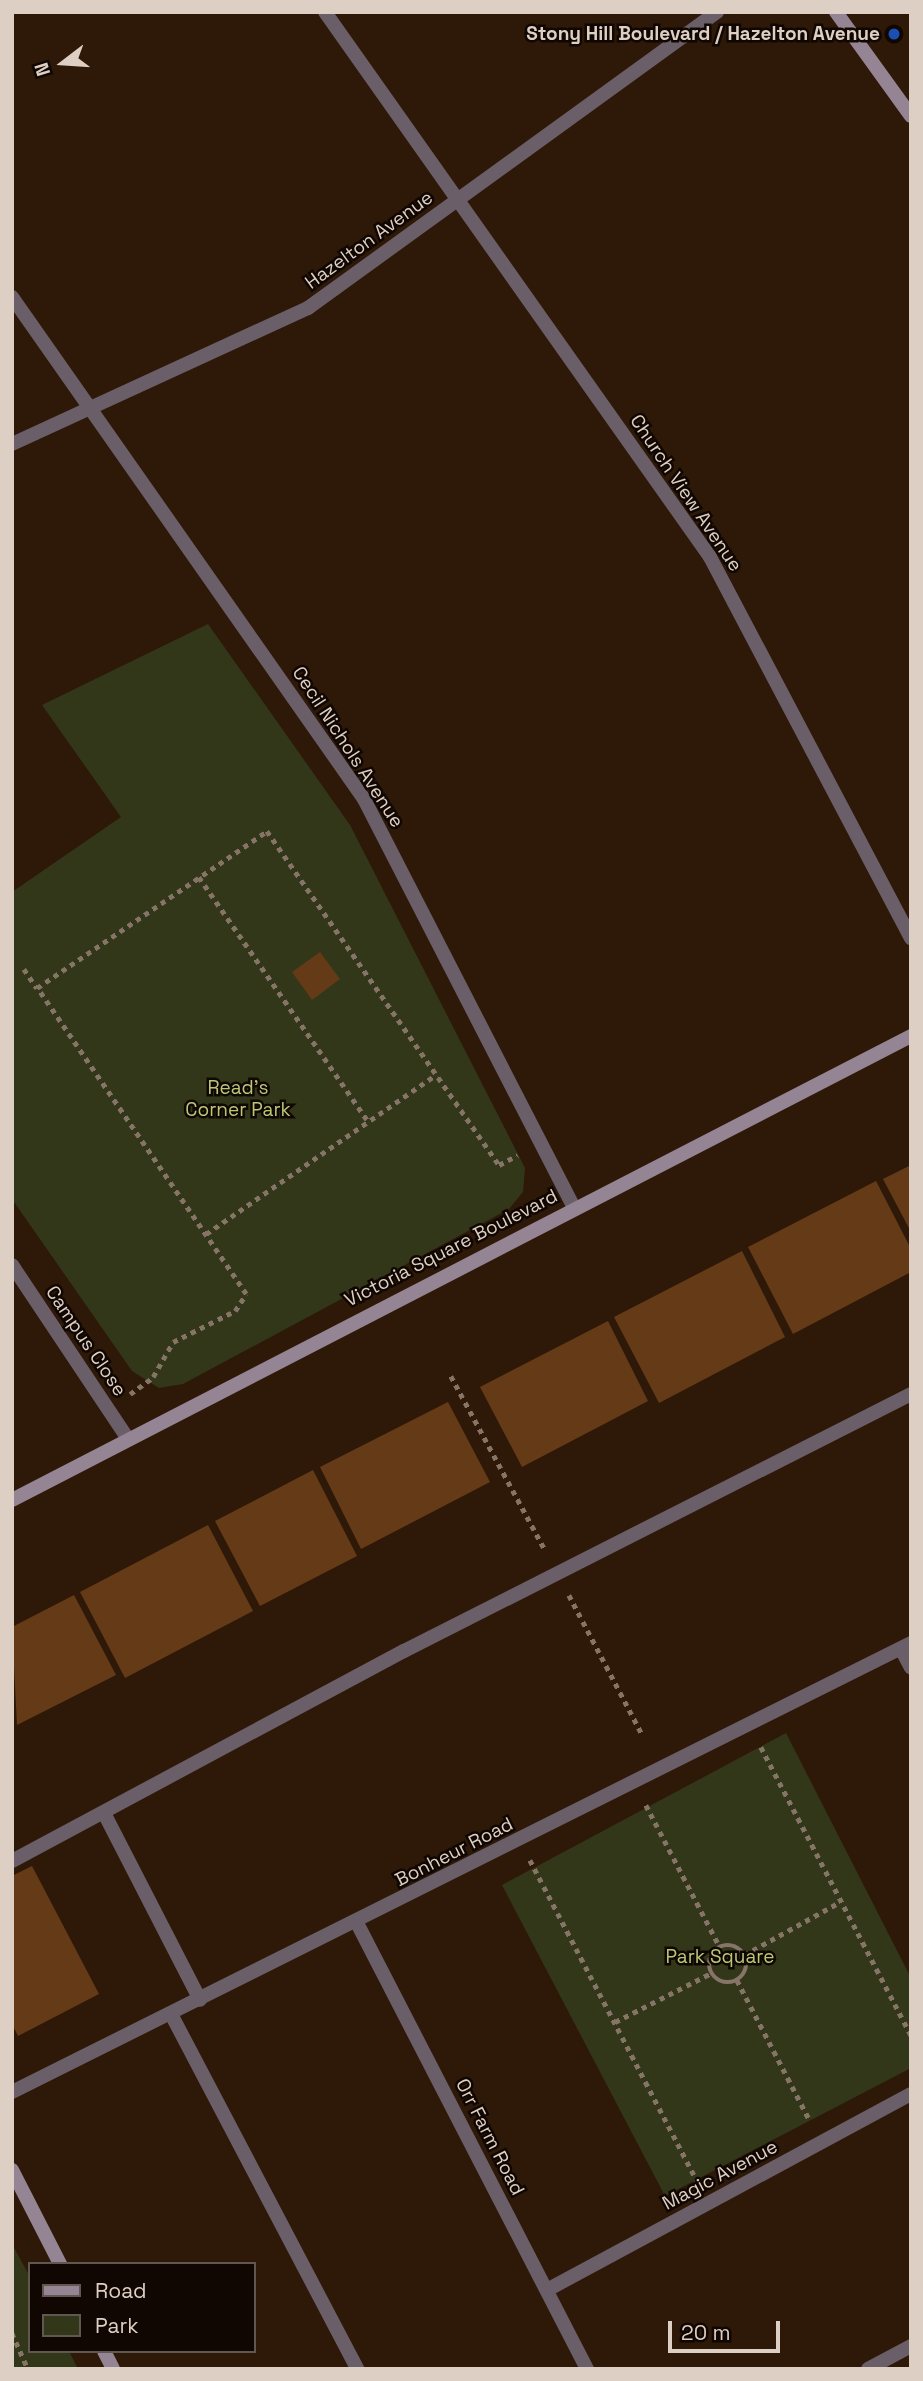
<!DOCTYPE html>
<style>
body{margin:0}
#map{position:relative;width:923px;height:2381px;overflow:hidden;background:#2e1908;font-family:"Space Grotesk",sans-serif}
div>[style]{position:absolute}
.green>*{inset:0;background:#32371a}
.building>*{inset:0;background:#653a17}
.path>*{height:4.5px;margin-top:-2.25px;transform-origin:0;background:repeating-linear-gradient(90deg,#867466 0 5px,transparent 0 10px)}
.path>.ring{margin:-2.25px;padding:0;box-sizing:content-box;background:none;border:4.5px solid #867466;border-radius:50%}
.lane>*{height:14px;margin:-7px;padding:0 7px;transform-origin:7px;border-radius:7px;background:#6a5f69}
.street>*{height:14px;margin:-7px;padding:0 7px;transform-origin:7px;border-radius:7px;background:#6a5f69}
.secondary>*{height:14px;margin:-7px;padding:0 7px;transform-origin:7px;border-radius:7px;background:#948494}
.dots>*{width:19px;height:19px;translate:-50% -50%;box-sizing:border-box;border:4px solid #100702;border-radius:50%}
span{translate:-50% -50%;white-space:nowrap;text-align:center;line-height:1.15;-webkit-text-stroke:5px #100702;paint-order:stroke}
.poi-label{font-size:19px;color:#decfc4;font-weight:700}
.right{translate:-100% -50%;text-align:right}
.street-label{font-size:19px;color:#decfc4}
.park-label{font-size:19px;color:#bac876}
.frame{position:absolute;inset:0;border:14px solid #decfc4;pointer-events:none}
.legend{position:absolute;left:28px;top:2262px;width:228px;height:91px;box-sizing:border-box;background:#100702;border:2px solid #625750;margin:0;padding:9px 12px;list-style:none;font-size:21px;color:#decfc4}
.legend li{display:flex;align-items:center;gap:14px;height:35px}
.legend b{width:35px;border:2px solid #625750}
.north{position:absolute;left:28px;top:28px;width:70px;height:70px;-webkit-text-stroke:5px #100702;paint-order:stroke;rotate:253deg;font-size:19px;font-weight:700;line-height:28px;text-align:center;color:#decfc4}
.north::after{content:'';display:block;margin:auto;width:24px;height:32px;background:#decfc4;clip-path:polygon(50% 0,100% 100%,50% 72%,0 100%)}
.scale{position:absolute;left:668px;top:2321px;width:112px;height:32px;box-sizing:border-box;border:4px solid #decfc4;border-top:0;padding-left:9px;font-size:21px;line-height:24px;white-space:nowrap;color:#decfc4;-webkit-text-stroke:5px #100702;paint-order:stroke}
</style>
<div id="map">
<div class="green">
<i style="clip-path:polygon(208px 624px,350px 825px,525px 1168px,523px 1192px,509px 1209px,183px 1384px,159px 1388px,132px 1371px,12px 1199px,12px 892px,121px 817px,42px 705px)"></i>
<i style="clip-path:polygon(786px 1733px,911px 1978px,911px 2068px,665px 2196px,502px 1885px)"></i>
<i style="clip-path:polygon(12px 2244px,30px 2277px,30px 2351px,69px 2351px,78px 2369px,12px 2369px)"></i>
</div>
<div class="building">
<i style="clip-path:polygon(320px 952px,340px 979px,312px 1000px,292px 972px)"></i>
<i style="clip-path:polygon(911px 1165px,911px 1232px,883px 1179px)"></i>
<i style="clip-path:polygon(876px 1181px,911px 1249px,911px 1272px,793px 1334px,748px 1247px)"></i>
<i style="clip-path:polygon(742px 1251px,785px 1337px,659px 1403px,614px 1317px)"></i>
<i style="clip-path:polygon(608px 1321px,648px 1401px,522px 1467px,480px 1387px)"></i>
<i style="clip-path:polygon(448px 1402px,490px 1482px,361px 1549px,320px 1467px)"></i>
<i style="clip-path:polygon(313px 1470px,357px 1556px,260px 1606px,215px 1521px)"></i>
<i style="clip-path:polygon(208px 1525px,253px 1611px,125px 1678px,80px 1592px)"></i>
<i style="clip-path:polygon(74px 1595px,116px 1675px,17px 1725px,12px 1627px)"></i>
<i style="clip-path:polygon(32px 1866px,99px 1994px,18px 2036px,12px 2024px,12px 1876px)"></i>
</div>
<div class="path">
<i style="left:199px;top:877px;width:297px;rotate:55.3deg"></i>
<i style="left:24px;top:969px;width:23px;rotate:56deg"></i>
<i style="left:206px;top:1234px;width:280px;rotate:-34.7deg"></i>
<i style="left:451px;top:1376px;width:198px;rotate:61.6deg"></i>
<i style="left:130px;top:1394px;width:29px;rotate:-36deg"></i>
<i style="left:153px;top:1377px;width:40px;rotate:-60.3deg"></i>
<i style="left:173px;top:1342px;width:69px;rotate:-26.6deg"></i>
<i style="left:235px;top:1311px;width:20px;rotate:-57deg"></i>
<i style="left:246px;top:1294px;width:371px;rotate:-124.3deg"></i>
<i style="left:37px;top:988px;width:278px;rotate:-34.3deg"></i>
<i style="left:267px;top:831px;width:407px;rotate:55.2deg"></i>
<i style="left:499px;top:1165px;width:21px;rotate:-28deg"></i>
<i style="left:569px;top:1595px;width:157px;rotate:62.3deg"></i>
<i style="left:761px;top:1747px;width:325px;rotate:62.5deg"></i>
<i style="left:646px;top:1805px;width:160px;rotate:62.5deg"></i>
<i style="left:530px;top:1860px;width:362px;rotate:62.5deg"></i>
<i class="ring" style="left:709px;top:1945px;width:33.5px;height:33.5px"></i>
<i style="left:744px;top:1955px;width:110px;rotate:-28.9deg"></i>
<i style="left:737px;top:1980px;width:157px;rotate:62.6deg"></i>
<i style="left:615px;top:2022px;width:108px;rotate:-27deg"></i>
<i style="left:12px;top:2333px;width:39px;rotate:66deg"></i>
</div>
<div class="lane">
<i style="left:104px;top:1813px;width:210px;rotate:62.8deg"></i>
<i style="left:12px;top:1861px;width:445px;rotate:-28.2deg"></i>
<i style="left:404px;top:1651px;width:568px;rotate:-26.88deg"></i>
<i style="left:171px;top:2014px;width:401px;rotate:62.3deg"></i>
<i style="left:868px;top:2369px;width:49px;rotate:-28.1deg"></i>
</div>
<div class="street">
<i style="left:325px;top:12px;width:667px;rotate:54.76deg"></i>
<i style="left:710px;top:557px;width:431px;rotate:62.2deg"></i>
<i style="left:12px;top:297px;width:613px;rotate:54.96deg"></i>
<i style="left:364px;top:799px;width:459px;rotate:62.8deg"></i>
<i style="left:12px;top:444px;width:326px;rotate:-24.7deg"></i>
<i style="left:308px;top:308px;width:505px;rotate:-35.89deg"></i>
<i style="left:12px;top:1265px;width:209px;rotate:56.3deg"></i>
<i style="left:901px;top:1649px;width:21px;rotate:62deg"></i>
<i style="left:357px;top:1923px;width:502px;rotate:62.72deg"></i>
<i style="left:12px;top:2092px;width:1005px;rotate:-26.54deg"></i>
<i style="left:547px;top:2290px;width:413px;rotate:-28.3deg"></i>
</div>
<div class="secondary">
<i style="left:836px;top:12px;width:128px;rotate:54.2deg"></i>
<i style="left:12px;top:1500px;width:1012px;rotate:-27.3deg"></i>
<i style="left:12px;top:2170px;width:106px;rotate:62.9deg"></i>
<i style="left:104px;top:2351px;width:20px;rotate:63deg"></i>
</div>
<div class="dots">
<i style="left:894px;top:34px;background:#1a4fb4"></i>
</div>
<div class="poi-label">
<span class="right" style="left:880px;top:34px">Stony Hill Boulevard / Hazelton Avenue</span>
</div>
<div class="street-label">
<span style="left:369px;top:240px;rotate:-36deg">Hazelton Avenue</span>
<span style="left:686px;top:493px;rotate:56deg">Church View Avenue</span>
<span style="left:348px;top:747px;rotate:57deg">Cecil Nichols Avenue</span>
<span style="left:451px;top:1248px;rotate:-27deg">Victoria Square Boulevard</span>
<span style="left:86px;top:1341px;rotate:56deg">Campus Close</span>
<span style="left:454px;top:1852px;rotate:-27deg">Bonheur Road</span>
<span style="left:490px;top:2137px;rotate:63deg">Orr Farm Road</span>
<span style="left:720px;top:2175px;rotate:-28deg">Magic Avenue</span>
</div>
<div class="park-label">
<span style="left:238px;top:1099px">Read's<br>Corner Park</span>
<span style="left:720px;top:1957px">Park Square</span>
</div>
<div class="frame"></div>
<ul class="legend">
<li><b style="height:9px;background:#948494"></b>Road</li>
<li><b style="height:19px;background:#32371a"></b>Park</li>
</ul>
<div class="north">N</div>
<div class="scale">20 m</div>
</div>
